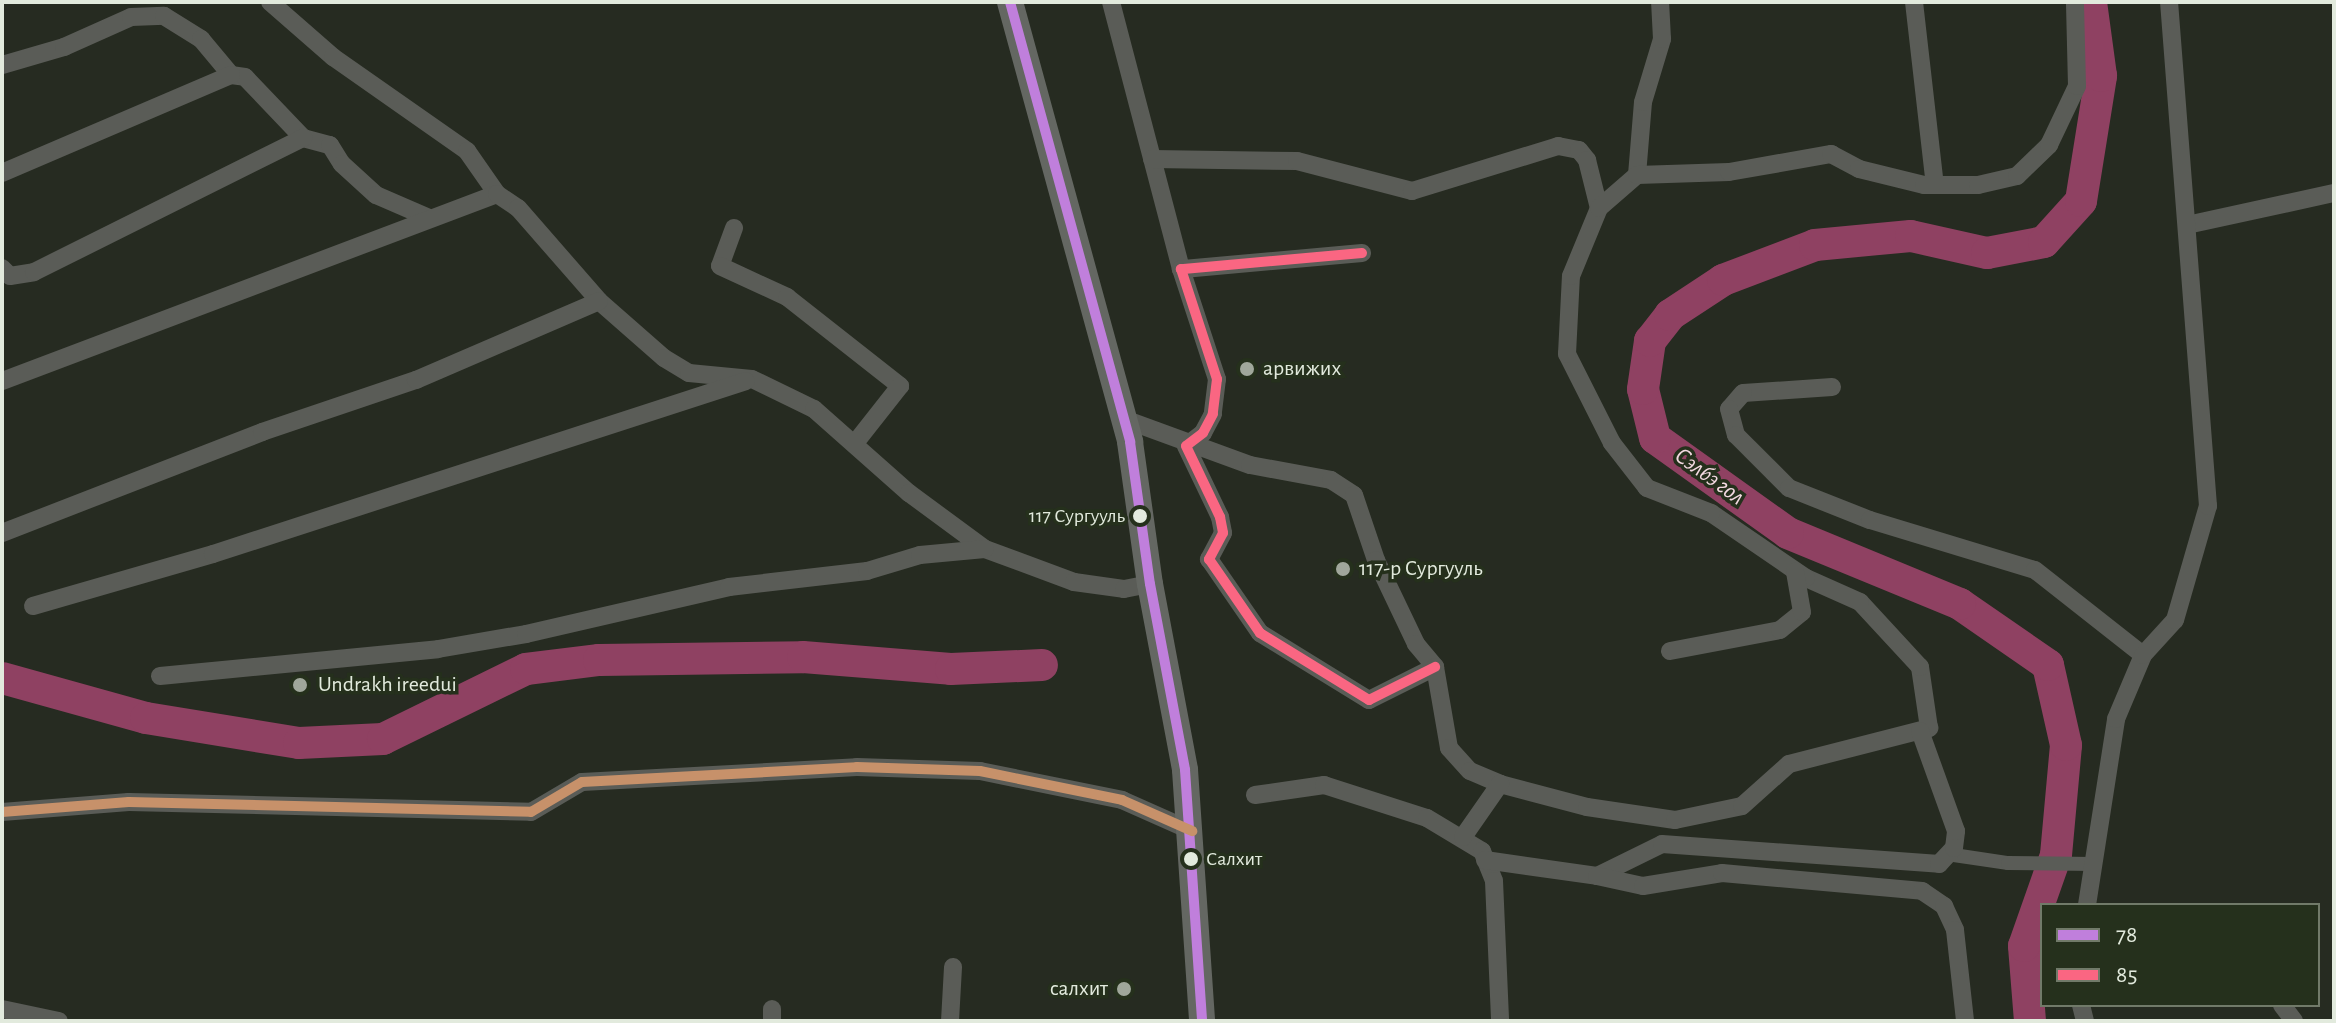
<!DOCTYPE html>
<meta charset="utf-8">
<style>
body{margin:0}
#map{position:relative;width:2336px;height:1023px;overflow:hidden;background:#262b21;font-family:"Alegreya Sans",sans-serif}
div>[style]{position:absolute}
.river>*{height:32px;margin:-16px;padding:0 16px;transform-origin:16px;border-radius:16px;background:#8f4162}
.pedestrian>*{height:14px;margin:-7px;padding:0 7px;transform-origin:7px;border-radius:7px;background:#5a5c57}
.minor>*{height:18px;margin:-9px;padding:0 9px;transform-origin:9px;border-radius:9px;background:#5a5c57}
.secondary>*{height:26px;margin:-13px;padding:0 13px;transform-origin:13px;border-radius:13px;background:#646762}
.bus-1>*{height:10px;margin:-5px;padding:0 5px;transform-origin:5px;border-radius:5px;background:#c07fdc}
.bus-2>*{height:10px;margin:-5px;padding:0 5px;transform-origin:5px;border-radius:5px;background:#fa6682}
.bus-3>*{height:10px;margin:-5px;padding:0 5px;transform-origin:5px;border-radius:5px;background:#c7916a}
.dots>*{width:22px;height:22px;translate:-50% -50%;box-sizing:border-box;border:4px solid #25301c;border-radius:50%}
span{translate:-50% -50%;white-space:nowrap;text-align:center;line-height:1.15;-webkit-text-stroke:7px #25301c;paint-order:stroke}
.bus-label{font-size:20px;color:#e2eadd}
.right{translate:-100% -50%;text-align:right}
.left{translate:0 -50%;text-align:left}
.poi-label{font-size:22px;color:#e2eadd}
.water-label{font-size:24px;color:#f4dae2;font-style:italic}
.frame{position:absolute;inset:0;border:4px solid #e2eadd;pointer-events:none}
.legend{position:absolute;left:2040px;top:903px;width:280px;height:104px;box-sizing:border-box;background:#25301c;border:2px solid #717a69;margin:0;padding:10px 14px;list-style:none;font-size:24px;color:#e2eadd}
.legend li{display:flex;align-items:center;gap:16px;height:40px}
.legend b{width:40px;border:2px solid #717a69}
</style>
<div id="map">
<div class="river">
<i style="left:2px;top:678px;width:149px;rotate:15.5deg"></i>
<i style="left:146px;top:718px;width:155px;rotate:9.3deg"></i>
<i style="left:299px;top:743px;width:84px;rotate:-2.7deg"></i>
<i style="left:383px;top:739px;width:159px;rotate:-26.1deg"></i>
<i style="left:526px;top:669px;width:74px;rotate:-7deg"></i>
<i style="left:599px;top:660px;width:204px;rotate:-0.8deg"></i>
<i style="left:803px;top:657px;width:148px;rotate:4.6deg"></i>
<i style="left:951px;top:669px;width:91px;rotate:-2.5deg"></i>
<i style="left:2030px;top:1021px;width:75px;rotate:-94.6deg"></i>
<i style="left:2024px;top:946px;width:96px;rotate:-70.6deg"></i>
<i style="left:2056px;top:855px;width:110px;rotate:-84.8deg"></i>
<i style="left:2066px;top:745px;width:82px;rotate:-102.7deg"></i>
<i style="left:2048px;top:665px;width:107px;rotate:-145.3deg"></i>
<i style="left:1960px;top:604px;width:186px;rotate:-157.6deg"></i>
<i style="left:1788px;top:533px;width:163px;rotate:-144.5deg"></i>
<i style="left:1655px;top:438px;width:50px;rotate:-103.8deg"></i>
<i style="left:1643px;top:389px;width:49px;rotate:-81.7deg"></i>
<i style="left:1650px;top:341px;width:33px;rotate:-52deg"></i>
<i style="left:1670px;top:315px;width:64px;rotate:-33.4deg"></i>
<i style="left:1723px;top:280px;width:98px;rotate:-20.8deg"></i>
<i style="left:1815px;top:245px;width:96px;rotate:-5.4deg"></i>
<i style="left:1911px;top:236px;width:78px;rotate:12.6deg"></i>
<i style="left:1987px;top:253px;width:58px;rotate:-10.9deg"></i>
<i style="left:2044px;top:242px;width:55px;rotate:-47.9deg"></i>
<i style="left:2081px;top:201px;width:127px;rotate:-80.9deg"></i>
<i style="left:2101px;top:76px;width:75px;rotate:-97.7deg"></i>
</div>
<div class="pedestrian">
<i style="left:1947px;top:854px;width:62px;rotate:8.4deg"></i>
<i style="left:2008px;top:863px;width:86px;rotate:0.7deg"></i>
</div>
<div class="minor">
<i style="left:270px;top:2px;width:84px;rotate:41.1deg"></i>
<i style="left:333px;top:57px;width:164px;rotate:35deg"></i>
<i style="left:467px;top:151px;width:52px;rotate:55.1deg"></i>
<i style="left:1111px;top:2px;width:276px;rotate:75.3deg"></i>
<i style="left:1914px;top:2px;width:184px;rotate:83.5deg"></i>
<i style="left:2px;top:65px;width:65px;rotate:-16.2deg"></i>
<i style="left:64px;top:47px;width:73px;rotate:-24.1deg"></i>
<i style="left:131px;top:17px;width:33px;rotate:-2deg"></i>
<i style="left:164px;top:16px;width:44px;rotate:31.9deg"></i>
<i style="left:201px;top:39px;width:47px;rotate:50.2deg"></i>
<i style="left:231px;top:75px;width:14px;rotate:8deg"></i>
<i style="left:245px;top:77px;width:84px;rotate:46.4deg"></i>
<i style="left:303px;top:138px;width:28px;rotate:15deg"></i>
<i style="left:330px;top:145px;width:22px;rotate:58deg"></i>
<i style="left:342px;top:164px;width:46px;rotate:42.4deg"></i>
<i style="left:376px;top:195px;width:56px;rotate:23.3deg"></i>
<i style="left:1152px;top:159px;width:145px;rotate:0.8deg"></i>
<i style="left:1297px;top:161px;width:119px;rotate:14.6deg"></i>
<i style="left:1412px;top:191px;width:153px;rotate:-17.1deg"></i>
<i style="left:1558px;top:146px;width:21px;rotate:11deg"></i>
<i style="left:1579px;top:150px;width:13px;rotate:51deg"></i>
<i style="left:1587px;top:160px;width:49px;rotate:76deg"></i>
<i style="left:2px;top:173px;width:249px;rotate:-23.2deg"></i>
<i style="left:1637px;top:175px;width:73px;rotate:-85.3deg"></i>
<i style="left:1643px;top:102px;width:66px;rotate:-73.2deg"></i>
<i style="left:1662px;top:39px;width:37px;rotate:-93deg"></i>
<i style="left:2187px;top:225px;width:150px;rotate:-12.3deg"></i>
<i style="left:734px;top:228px;width:40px;rotate:110.2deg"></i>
<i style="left:720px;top:266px;width:74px;rotate:24.8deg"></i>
<i style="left:787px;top:297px;width:144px;rotate:38.2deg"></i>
<i style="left:900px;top:386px;width:71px;rotate:128.2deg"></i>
<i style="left:1362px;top:253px;width:182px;rotate:174.9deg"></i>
<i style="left:1181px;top:269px;width:116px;rotate:71.9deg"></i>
<i style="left:1217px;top:379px;width:35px;rotate:97deg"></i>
<i style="left:1213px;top:414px;width:21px;rotate:118deg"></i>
<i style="left:1203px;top:433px;width:21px;rotate:143deg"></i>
<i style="left:1186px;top:446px;width:79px;rotate:64.4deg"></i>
<i style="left:1220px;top:517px;width:16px;rotate:79deg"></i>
<i style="left:1223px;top:533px;width:30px;rotate:118deg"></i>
<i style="left:1209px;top:559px;width:90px;rotate:55.4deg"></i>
<i style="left:1260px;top:633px;width:128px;rotate:31.6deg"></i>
<i style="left:1369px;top:700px;width:74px;rotate:-26.6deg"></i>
<i style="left:2px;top:268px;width:11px;rotate:45deg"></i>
<i style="left:10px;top:276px;width:24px;rotate:-9deg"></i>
<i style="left:34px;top:272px;width:301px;rotate:-26.5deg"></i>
<i style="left:2px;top:381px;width:529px;rotate:-20.7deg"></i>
<i style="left:497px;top:194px;width:25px;rotate:34deg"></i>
<i style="left:518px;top:208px;width:123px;rotate:48.9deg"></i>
<i style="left:599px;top:301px;width:86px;rotate:41.2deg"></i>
<i style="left:664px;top:358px;width:29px;rotate:31deg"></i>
<i style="left:689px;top:373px;width:63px;rotate:5.4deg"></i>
<i style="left:752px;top:379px;width:69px;rotate:25.8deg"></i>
<i style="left:814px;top:409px;width:127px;rotate:41.5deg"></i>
<i style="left:909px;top:493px;width:94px;rotate:36.4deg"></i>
<i style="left:985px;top:549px;width:95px;rotate:20.3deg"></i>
<i style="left:1074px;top:582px;width:50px;rotate:8deg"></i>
<i style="left:1124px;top:589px;width:26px;rotate:-11deg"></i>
<i style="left:1832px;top:387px;width:89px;rotate:176.1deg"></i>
<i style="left:1743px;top:393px;width:21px;rotate:131deg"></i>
<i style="left:1729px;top:409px;width:27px;rotate:75deg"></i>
<i style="left:1736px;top:435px;width:75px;rotate:45deg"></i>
<i style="left:1789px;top:488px;width:87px;rotate:21.6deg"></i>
<i style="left:1870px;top:520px;width:172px;rotate:16.9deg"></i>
<i style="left:2035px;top:570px;width:137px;rotate:38.2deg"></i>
<i style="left:1124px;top:419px;width:134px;rotate:20.1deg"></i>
<i style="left:1250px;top:465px;width:82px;rotate:10.5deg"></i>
<i style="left:1331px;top:480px;width:27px;rotate:33deg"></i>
<i style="left:1354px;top:495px;width:69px;rotate:71.3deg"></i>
<i style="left:1376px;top:560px;width:93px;rotate:64.5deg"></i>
<i style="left:1416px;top:644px;width:30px;rotate:50deg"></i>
<i style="left:1435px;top:667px;width:82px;rotate:80.2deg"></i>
<i style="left:1449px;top:748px;width:31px;rotate:48deg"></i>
<i style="left:1470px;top:771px;width:33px;rotate:23deg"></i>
<i style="left:1500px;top:784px;width:90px;rotate:14.8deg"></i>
<i style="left:1587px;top:807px;width:89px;rotate:8.4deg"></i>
<i style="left:1675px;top:820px;width:68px;rotate:-11.8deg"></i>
<i style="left:1742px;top:806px;width:63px;rotate:-41.8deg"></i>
<i style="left:1789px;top:764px;width:145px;rotate:-14.4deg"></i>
<i style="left:1929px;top:728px;width:62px;rotate:-98.4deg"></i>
<i style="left:1920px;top:667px;width:88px;rotate:-132.7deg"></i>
<i style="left:1860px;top:602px;width:59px;rotate:-156deg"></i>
<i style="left:1806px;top:578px;width:115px;rotate:-145.6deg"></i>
<i style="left:1711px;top:513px;width:69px;rotate:-158.7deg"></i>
<i style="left:1647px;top:488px;width:57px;rotate:-127.9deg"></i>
<i style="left:1612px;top:443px;width:100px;rotate:-116.8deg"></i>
<i style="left:1567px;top:354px;width:78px;rotate:-87.1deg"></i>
<i style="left:1571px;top:276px;width:74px;rotate:-67.6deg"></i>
<i style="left:1599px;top:208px;width:50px;rotate:-41deg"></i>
<i style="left:1637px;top:175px;width:92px;rotate:-1.9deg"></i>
<i style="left:1729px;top:172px;width:104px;rotate:-10deg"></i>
<i style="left:1831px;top:154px;width:32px;rotate:28deg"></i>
<i style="left:1859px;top:169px;width:67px;rotate:13.8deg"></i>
<i style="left:1924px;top:185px;width:54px"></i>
<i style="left:1978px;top:185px;width:40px;rotate:-13deg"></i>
<i style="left:2017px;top:176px;width:45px;rotate:-44.1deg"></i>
<i style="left:2049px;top:145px;width:65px;rotate:-64.6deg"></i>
<i style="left:2077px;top:86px;width:84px;rotate:-91.4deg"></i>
<i style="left:2px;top:533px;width:279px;rotate:-21.2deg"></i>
<i style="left:262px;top:432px;width:163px;rotate:-18.7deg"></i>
<i style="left:416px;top:380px;width:199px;rotate:-23.3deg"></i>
<i style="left:33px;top:606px;width:187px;rotate:-16.1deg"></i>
<i style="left:213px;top:554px;width:560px;rotate:-17.98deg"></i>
<i style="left:1670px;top:651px;width:112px;rotate:-10.8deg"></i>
<i style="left:1780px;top:630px;width:28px;rotate:-39deg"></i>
<i style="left:1802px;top:612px;width:41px;rotate:-99.9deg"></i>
<i style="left:160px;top:676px;width:279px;rotate:-5.5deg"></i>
<i style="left:438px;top:649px;width:89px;rotate:-9.7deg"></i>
<i style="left:526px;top:634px;width:208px;rotate:-13deg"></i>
<i style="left:729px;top:587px;width:139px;rotate:-6.6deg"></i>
<i style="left:867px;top:571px;width:55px;rotate:-16.8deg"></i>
<i style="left:920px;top:555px;width:65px;rotate:-5.3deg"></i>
<i style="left:1255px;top:795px;width:70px;rotate:-8.2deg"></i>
<i style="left:1324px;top:785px;width:108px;rotate:17.8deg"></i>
<i style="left:1427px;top:818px;width:64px;rotate:31deg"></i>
<i style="left:1482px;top:851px;width:32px;rotate:68deg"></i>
<i style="left:1494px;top:881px;width:140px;rotate:87.5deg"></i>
<i style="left:2px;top:812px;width:127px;rotate:-4.5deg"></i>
<i style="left:129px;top:802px;width:402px;rotate:1.4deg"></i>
<i style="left:531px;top:812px;width:59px;rotate:-30.5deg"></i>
<i style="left:582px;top:782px;width:275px;rotate:-3.1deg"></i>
<i style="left:857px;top:767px;width:123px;rotate:1.9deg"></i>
<i style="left:980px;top:771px;width:145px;rotate:11.5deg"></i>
<i style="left:1122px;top:800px;width:77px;rotate:23.9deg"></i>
<i style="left:1463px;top:837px;width:65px;rotate:-55.1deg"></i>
<i style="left:1485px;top:860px;width:113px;rotate:8.1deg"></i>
<i style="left:1597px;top:876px;width:72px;rotate:-26.2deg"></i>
<i style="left:1662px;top:844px;width:278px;rotate:4.1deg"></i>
<i style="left:1939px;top:864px;width:22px;rotate:-47deg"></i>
<i style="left:1954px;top:848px;width:17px;rotate:-83deg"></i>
<i style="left:1956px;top:831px;width:106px;rotate:-109.8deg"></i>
<i style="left:1597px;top:876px;width:47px;rotate:12.3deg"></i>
<i style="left:1643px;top:886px;width:80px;rotate:-9.3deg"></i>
<i style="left:1722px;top:873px;width:201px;rotate:5.1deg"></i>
<i style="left:1922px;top:891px;width:27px;rotate:34deg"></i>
<i style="left:1944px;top:906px;width:26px;rotate:65deg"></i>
<i style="left:1955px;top:930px;width:92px;rotate:83.7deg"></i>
<i style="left:2087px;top:905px;width:188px;rotate:-81.1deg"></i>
<i style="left:2116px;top:719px;width:69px;rotate:-67.1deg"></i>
<i style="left:2143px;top:655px;width:47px;rotate:-47.6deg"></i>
<i style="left:2175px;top:620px;width:119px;rotate:-73.9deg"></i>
<i style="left:2208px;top:506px;width:506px;rotate:-94.42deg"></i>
<i style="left:2081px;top:1005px;width:16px;rotate:76deg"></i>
<i style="left:2282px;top:1005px;width:20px;rotate:53deg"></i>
<i style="left:2px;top:1009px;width:58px;rotate:11.9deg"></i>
<i style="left:772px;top:1021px;width:12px;rotate:-90deg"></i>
<i style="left:950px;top:1021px;width:54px;rotate:-86.8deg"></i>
</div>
<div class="secondary">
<i style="left:1010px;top:2px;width:456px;rotate:74.7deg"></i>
<i style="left:1130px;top:442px;width:143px;rotate:82deg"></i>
<i style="left:1150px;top:584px;width:189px;rotate:79.3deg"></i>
<i style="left:1185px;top:770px;width:252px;rotate:86.1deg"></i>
</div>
<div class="bus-1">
<i style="left:1010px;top:2px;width:456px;rotate:74.7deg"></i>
<i style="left:1130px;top:442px;width:143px;rotate:82deg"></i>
<i style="left:1150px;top:584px;width:189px;rotate:79.3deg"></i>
<i style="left:1185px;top:770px;width:252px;rotate:86.1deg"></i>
</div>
<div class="bus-2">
<i style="left:1362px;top:253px;width:182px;rotate:174.9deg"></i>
<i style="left:1181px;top:269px;width:116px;rotate:71.9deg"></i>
<i style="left:1217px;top:379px;width:35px;rotate:97deg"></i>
<i style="left:1213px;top:414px;width:21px;rotate:118deg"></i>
<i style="left:1203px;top:433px;width:21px;rotate:143deg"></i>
<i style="left:1186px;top:446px;width:79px;rotate:64.4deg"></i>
<i style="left:1220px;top:517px;width:16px;rotate:79deg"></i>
<i style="left:1223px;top:533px;width:30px;rotate:118deg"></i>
<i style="left:1209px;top:559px;width:90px;rotate:55.4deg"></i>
<i style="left:1260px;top:633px;width:128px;rotate:31.6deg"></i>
<i style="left:1369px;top:700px;width:74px;rotate:-26.6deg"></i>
</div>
<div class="bus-3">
<i style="left:2px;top:812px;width:127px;rotate:-4.5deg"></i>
<i style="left:129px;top:802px;width:402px;rotate:1.4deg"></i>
<i style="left:531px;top:812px;width:59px;rotate:-30.5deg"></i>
<i style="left:582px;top:782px;width:275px;rotate:-3.1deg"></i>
<i style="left:857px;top:767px;width:123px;rotate:1.9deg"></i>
<i style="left:980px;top:771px;width:145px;rotate:11.5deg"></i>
<i style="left:1122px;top:800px;width:77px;rotate:23.9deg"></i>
</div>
<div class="dots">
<i style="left:1247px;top:369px;background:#a0a79b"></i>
<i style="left:1140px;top:516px;background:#e2eadd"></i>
<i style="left:1343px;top:569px;background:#a0a79b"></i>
<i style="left:300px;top:685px;background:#a0a79b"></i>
<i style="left:1191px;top:859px;background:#e2eadd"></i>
<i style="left:1124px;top:989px;background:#a0a79b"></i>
</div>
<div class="bus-label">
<span class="right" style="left:1125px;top:516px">117 Сургууль</span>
<span class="left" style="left:1206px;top:859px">Салхит</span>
</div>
<div class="poi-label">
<span class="left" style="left:1263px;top:369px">арвижих</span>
<span class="left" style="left:1359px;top:569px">117-р Сургууль</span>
<span class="left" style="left:318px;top:685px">Undrakh ireedui</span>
<span class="right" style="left:1108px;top:989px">салхит</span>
</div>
<div class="water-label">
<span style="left:1709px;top:477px;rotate:36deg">Сэлбэ гол</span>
</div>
<div class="frame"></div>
<ul class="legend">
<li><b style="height:10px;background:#c07fdc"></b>78</li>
<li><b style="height:10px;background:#fa6682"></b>85</li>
</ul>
</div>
